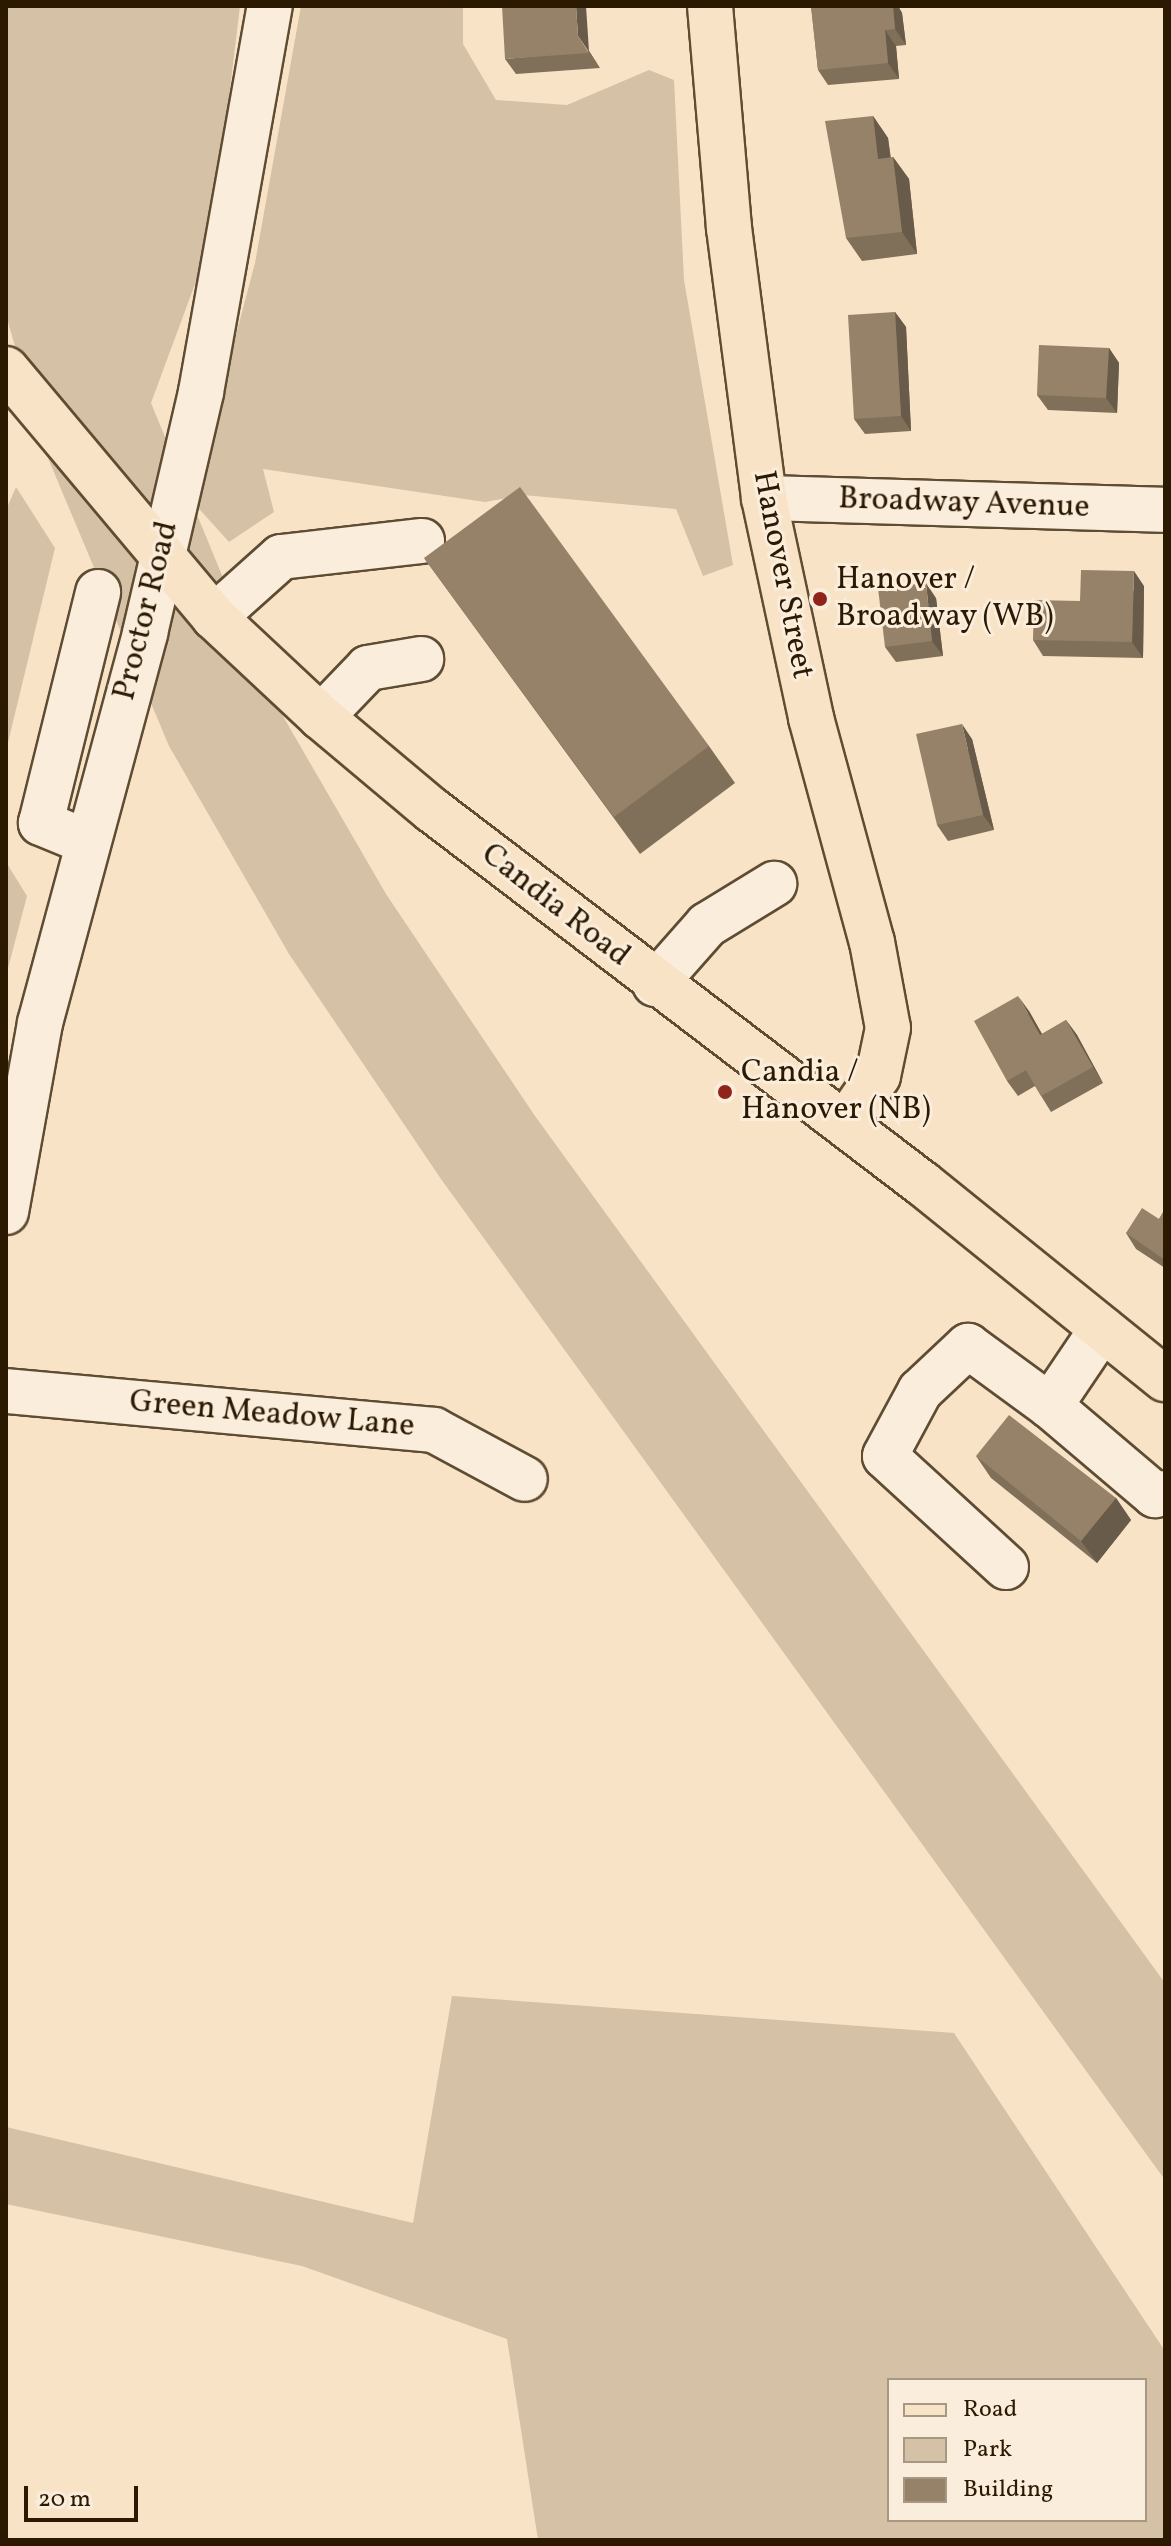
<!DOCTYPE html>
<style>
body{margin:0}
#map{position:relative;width:1171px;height:2546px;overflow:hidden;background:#f8e3c7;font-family:Vollkorn,serif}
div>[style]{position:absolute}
.green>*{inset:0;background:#d5c1a6}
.roads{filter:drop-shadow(2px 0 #5e4c33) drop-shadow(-2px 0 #5e4c33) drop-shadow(0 2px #5e4c33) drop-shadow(0 -2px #5e4c33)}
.minor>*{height:44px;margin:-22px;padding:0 22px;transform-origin:22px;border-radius:22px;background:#faeddb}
.major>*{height:44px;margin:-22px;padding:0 22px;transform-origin:22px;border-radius:22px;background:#f8e3c7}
.wall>*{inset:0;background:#817059}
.shaded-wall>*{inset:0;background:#695b49}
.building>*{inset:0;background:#968268}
.dots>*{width:22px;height:22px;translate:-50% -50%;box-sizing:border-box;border:4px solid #faeddb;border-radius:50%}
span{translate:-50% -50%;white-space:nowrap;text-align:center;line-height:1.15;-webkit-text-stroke:6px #faeddb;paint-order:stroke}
.street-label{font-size:32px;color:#2b1902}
.poi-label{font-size:32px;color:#2b1902}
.left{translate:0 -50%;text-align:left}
.frame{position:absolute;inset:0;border:8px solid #2b1902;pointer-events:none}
.legend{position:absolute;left:887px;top:2378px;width:260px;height:144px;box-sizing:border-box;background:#faeddb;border:2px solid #a79884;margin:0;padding:10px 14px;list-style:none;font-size:24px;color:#2b1902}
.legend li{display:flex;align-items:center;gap:16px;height:40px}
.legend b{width:40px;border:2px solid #a79884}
.scale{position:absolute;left:24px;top:2486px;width:114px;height:36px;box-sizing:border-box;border:4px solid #2b1902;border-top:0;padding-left:10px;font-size:24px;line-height:28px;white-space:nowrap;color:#2b1902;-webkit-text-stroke:6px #faeddb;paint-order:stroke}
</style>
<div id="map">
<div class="green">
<i style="clip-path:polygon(6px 6px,240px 6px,212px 238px,151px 403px,273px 699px,386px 894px,535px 1116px,1165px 1983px,1165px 2180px,441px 1179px,289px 954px,169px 746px,45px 451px,6px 315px)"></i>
<i style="clip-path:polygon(301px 6px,463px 6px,463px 44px,496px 100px,567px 105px,649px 70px,674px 80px,684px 280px,733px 565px,703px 576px,676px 509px,523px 495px,485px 502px,263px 469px,274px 512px,229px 542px,192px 501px,255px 263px)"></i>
<i style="clip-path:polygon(16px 487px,55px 548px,6px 751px,6px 510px)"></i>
<i style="clip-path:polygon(6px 862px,27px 896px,6px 976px)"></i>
<i style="clip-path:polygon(evenodd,452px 1996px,954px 2033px,1165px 2351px,1165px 2540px,538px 2540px,507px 2339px,302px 2266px,6px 2204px,6px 2127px,413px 2223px,452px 1996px,1145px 2380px,1145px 2520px,889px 2520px,889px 2380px,1145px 2380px)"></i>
</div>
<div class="roads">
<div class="minor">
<i style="left:764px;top:498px;width:401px;rotate:1.7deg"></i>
<i style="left:214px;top:617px;width:90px;rotate:-41.8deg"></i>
<i style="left:281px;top:557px;width:142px;rotate:-6.5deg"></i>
<i style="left:321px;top:717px;width:68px;rotate:-46.2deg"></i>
<i style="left:368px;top:668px;width:54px;rotate:-9.6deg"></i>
<i style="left:87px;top:842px;width:50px;rotate:-157.6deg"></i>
<i style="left:41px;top:823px;width:238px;rotate:-76.1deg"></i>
<i style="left:655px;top:984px;width:79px;rotate:-48.6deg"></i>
<i style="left:707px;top:925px;width:79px;rotate:-31.5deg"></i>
<i style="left:6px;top:1212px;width:192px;rotate:-79.8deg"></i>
<i style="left:40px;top:1023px;width:404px;rotate:-74.9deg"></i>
<i style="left:145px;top:633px;width:247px;rotate:-76.9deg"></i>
<i style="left:201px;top:392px;width:392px;rotate:-79.9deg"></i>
<i style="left:6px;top:1391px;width:430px;rotate:5.2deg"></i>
<i style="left:434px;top:1430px;width:103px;rotate:28.3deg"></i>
<i style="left:1050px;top:1406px;width:93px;rotate:-56deg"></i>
<i style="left:1006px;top:1567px;width:164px;rotate:-137.5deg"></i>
<i style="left:885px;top:1456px;width:74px;rotate:-61.7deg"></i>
<i style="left:920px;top:1391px;width:66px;rotate:-43.2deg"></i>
<i style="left:968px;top:1346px;width:102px;rotate:36.2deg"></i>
<i style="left:1050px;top:1406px;width:138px;rotate:40.3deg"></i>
<i style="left:1155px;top:1495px;width:10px;rotate:-11deg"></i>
</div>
<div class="major">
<i style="left:710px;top:6px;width:223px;rotate:85.1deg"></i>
<i style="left:729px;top:228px;width:272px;rotate:82.6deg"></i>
<i style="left:764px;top:498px;width:225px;rotate:77.9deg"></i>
<i style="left:811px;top:718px;width:232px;rotate:74.8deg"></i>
<i style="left:872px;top:942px;width:87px;rotate:79.5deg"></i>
<i style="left:888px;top:1028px;width:49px;rotate:101.8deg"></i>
<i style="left:878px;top:1076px;width:58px;rotate:124.5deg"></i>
<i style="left:6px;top:369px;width:324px;rotate:50deg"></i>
<i style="left:214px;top:617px;width:146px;rotate:43.1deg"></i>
<i style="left:321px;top:717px;width:145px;rotate:40deg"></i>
<i style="left:432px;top:810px;width:617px;rotate:37.3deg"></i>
<i style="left:923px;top:1184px;width:311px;rotate:38.9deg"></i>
</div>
</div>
<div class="wall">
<i style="clip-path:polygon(811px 6px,898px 6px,902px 13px,906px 45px,896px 46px,899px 79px,828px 85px,818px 70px)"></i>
<i style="clip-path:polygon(589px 51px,600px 68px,516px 74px,505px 59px)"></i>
<i style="clip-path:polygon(873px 116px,888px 138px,891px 158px,893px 157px,909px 179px,917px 254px,862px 261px,846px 238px)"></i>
<i style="clip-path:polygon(895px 312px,906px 327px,911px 431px,865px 434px,854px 419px)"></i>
<i style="clip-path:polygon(1109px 348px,1119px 363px,1117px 413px,1048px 410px,1037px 395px)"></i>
<i style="clip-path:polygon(424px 558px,709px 746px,735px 783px,640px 854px)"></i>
<i style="clip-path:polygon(1144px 586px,1143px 658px,1043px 656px,1033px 640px)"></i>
<i style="clip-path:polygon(936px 598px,943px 656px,896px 662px,885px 647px)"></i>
<i style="clip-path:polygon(972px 739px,994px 830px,948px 841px,937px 825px)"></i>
<i style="clip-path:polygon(1029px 1011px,1042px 1034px,1066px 1020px,1077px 1035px,1103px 1083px,1051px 1112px,1035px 1086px,1018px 1096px,1007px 1081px)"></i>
<i style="clip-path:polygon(1165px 1209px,1165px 1268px,1136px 1249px,1126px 1233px,1159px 1219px)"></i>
<i style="clip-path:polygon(976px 1456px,1116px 1498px,1131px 1520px,1097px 1563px,991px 1478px)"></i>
</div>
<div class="shaded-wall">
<i style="clip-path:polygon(576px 6px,586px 6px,589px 51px,600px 68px,578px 36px)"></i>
<i style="clip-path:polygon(893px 6px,898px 6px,902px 13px,906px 45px,895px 29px)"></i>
<i style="clip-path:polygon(885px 30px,896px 46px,899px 79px,888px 63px)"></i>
<i style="clip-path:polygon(873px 116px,888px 138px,893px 181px,878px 159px)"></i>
<i style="clip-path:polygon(893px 157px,909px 179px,917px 254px,902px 232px)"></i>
<i style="clip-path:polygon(895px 312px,906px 327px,911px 431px,901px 416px)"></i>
<i style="clip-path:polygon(1109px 348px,1119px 363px,1117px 413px,1106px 398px)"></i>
<i style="clip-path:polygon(1134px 571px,1144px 586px,1143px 658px,1132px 642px)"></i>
<i style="clip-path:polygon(926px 583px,936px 598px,943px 656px,932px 641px)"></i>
<i style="clip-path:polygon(962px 724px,972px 739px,994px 830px,983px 815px)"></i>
<i style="clip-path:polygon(1018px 996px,1029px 1011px,1051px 1050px,1040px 1035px)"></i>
<i style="clip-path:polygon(1066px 1020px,1077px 1035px,1103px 1083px,1093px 1067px)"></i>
<i style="clip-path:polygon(1116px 1498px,1131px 1520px,1097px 1563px,1081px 1541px)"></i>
</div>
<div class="building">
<i style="clip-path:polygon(502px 6px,576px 6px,578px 36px,589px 53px,505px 59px)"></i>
<i style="clip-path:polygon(811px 6px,893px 6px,895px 29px,885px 30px,888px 63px,818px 70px)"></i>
<i style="clip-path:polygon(873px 116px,878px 159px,893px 157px,902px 232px,846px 238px,825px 121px)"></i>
<i style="clip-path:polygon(895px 312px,901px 416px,854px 419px,848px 315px)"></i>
<i style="clip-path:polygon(1039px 345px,1109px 348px,1106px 398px,1037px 395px)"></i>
<i style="clip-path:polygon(520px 487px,709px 746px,614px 817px,424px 558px)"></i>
<i style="clip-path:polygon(1081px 570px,1134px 571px,1132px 642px,1033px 640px,1034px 600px,1080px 601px)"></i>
<i style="clip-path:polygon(926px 583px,932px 641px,885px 647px,878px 588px)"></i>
<i style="clip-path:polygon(962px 724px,983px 815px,937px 825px,916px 734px)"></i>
<i style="clip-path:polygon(1018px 996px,1040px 1035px,1066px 1020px,1093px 1067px,1041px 1096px,1026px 1070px,1007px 1081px,974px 1021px)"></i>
<i style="clip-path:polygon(1142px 1208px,1159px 1219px,1165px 1209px,1165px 1260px,1126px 1233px)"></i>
<i style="clip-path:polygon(1009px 1415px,1116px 1498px,1081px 1541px,976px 1456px)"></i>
</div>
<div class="dots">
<i style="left:820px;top:599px;background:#8f2418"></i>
<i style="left:725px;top:1092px;background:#8f2418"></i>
</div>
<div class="street-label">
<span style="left:964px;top:504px;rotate:2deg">Broadway Avenue</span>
<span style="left:782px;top:575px;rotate:79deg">Hanover Street</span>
<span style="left:147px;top:611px;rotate:-76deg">Proctor Road</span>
<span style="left:555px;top:906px;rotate:38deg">Candia Road</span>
<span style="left:272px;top:1415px;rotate:5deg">Green Meadow Lane</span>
</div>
<div class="poi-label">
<span class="left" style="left:836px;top:599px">Hanover /<br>Broadway (WB)</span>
<span class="left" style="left:741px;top:1092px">Candia /<br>Hanover (NB)</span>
</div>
<div class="frame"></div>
<ul class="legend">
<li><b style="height:10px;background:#f8e3c7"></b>Road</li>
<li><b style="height:22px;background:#d5c1a6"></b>Park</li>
<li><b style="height:22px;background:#968268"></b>Building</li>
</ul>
<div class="scale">20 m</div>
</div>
